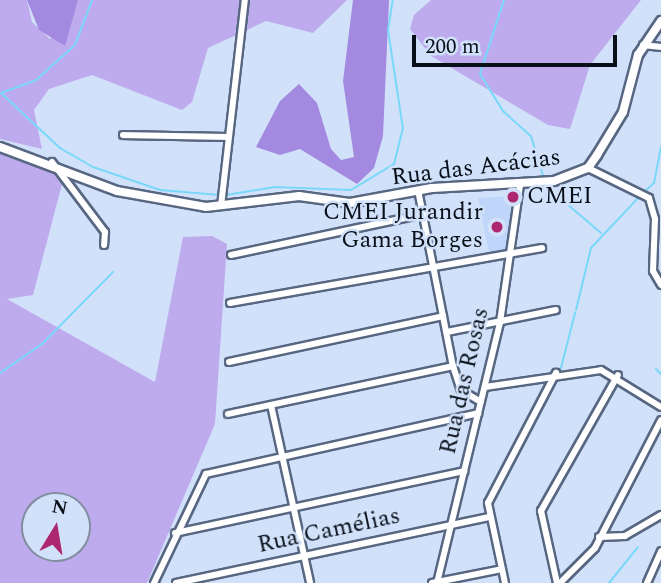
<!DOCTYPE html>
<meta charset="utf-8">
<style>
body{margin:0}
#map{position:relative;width:661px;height:583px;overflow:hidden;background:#d2e1fa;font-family:Spectral,serif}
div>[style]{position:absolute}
.built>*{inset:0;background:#bfd5fa}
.green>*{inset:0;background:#beabee}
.forest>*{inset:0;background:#a489e0}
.stream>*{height:2px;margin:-1px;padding:0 1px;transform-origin:1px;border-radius:1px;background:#79d8fa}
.roads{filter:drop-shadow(2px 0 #576782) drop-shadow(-2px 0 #576782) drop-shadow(0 2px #576782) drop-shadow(0 -2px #576782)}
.minor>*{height:6px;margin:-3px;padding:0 3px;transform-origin:3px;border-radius:3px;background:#fff}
.tertiary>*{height:8px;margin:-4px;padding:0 4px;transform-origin:4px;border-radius:4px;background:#fff}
.dots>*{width:19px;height:19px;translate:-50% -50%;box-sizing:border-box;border:4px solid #d2e1fa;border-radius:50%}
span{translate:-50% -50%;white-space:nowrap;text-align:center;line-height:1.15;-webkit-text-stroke:5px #d2e1fa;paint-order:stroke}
.street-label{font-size:24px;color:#09101a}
.poi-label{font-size:24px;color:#09101a}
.left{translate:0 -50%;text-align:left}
.right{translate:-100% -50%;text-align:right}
.north{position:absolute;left:21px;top:492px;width:70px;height:70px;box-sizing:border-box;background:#d2e1fa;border:2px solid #828da0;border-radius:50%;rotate:11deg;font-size:19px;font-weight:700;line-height:28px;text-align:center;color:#09101a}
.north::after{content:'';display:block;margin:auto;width:24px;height:32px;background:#ac2770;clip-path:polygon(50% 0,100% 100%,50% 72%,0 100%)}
.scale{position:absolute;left:412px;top:35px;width:205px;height:32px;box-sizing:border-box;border:4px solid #09101a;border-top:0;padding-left:9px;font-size:21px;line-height:24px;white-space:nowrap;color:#09101a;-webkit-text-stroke:5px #d2e1fa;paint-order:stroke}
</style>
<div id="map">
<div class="built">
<i style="clip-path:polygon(517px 196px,505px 255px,490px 257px,478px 198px)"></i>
</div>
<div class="green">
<i style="clip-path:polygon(0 0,27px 0,32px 22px,50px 39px,78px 0,347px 0,313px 33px,266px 21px,208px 48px,192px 102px,182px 110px,92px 75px,49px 89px,34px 110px,42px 149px,0 139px)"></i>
<i style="clip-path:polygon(431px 0,641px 0,590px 65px,570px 129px,548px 125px,431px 56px,410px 29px,414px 15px)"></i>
<i style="clip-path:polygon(evenodd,0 149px,49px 163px,62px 184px,33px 295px,7px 299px,155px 382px,183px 237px,212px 236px,227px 244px,215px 424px,147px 583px,0 583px,0 149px,35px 506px,77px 506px,77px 548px,35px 548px,35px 506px)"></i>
</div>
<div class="forest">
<i style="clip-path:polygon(27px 0,78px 0,65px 46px,39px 30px)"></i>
<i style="clip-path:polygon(353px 0,389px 0,383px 136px,374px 168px,357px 184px,300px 149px,280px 155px,256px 147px,280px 101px,299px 84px,317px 103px,331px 149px,341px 160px,354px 157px,343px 81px)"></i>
</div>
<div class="stream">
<i style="left:504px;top:0;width:78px;rotate:108deg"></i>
<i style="left:480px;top:74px;width:44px;rotate:58.1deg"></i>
<i style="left:503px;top:111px;width:38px;rotate:42deg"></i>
<i style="left:531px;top:136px;width:45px;rotate:73.2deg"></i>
<i style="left:1px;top:93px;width:81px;rotate:43deg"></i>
<i style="left:60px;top:148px;width:38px;rotate:30deg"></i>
<i style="left:93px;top:167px;width:71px;rotate:18.9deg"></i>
<i style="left:160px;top:190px;width:60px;rotate:4.8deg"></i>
<i style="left:1px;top:93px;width:37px;rotate:-20deg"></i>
<i style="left:36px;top:80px;width:52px;rotate:-41.9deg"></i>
<i style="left:75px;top:45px;width:48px;rotate:-69.3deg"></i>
<i style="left:547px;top:187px;width:71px;rotate:40.4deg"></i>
<i style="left:644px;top:192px;width:13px;rotate:-42deg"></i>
<i style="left:654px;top:183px;width:37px;rotate:-79deg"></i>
<i style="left:226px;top:195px;width:50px;rotate:-9.3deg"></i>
<i style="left:275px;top:187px;width:76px;rotate:2.3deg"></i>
<i style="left:351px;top:190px;width:50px;rotate:-31.2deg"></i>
<i style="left:394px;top:164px;width:36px;rotate:-76deg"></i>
<i style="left:403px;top:129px;width:100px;rotate:-98.6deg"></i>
<i style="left:388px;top:30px;width:30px;rotate:-81deg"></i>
<i style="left:576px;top:310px;width:64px;rotate:-76.4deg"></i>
<i style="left:591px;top:248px;width:71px;rotate:-46.7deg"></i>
<i style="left:561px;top:368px;width:57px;rotate:-75.7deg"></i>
<i style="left:656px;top:369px;width:7px;rotate:45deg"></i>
<i style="left:0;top:373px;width:51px;rotate:-34.6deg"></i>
<i style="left:42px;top:344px;width:101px;rotate:-45.4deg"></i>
<i style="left:488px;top:521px;width:29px;rotate:76deg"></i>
<i style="left:609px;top:583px;width:46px;rotate:-51.1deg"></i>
</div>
<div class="roads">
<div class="minor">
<i style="left:643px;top:45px;width:18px;rotate:6deg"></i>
<i style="left:123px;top:135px;width:102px;rotate:1.1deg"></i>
<i style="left:52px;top:162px;width:88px;rotate:52.9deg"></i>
<i style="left:105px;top:232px;width:13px;rotate:94deg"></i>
<i style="left:588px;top:168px;width:68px;rotate:26.2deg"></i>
<i style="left:649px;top:198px;width:22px;rotate:74deg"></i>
<i style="left:655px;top:219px;width:52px;rotate:92.2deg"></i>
<i style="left:653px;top:271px;width:16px;rotate:60deg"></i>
<i style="left:418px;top:190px;width:179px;rotate:78.8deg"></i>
<i style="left:453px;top:366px;width:25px;rotate:72deg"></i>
<i style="left:461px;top:390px;width:23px;rotate:31deg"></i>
<i style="left:221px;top:206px;width:207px;rotate:-83.4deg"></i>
<i style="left:231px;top:255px;width:197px;rotate:-12deg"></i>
<i style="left:230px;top:303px;width:317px;rotate:-10deg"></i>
<i style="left:447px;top:332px;width:111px;rotate:-11.4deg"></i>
<i style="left:229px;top:362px;width:219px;rotate:-12.1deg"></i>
<i style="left:485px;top:387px;width:117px;rotate:-8.3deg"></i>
<i style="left:601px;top:370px;width:70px;rotate:31.7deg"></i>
<i style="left:271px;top:405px;width:182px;rotate:77.6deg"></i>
<i style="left:228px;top:414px;width:230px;rotate:-12deg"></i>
<i style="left:175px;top:533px;width:296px;rotate:-12.1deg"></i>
<i style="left:599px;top:537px;width:26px;rotate:-2deg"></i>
<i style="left:625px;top:536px;width:42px;rotate:-30.3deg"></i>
<i style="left:154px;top:583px;width:121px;rotate:-64.5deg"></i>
<i style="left:206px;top:474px;width:279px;rotate:-12.6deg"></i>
<i style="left:176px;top:583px;width:320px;rotate:-11.9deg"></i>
<i style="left:432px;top:583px;width:71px;rotate:-11.3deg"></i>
<i style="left:437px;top:583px;width:268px;rotate:-76.4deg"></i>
<i style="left:500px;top:322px;width:138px;rotate:-81.7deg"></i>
<i style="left:505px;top:583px;width:82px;rotate:-102deg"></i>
<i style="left:488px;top:503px;width:147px;rotate:-62.4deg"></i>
<i style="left:557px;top:583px;width:74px;rotate:-102.5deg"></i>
<i style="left:541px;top:511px;width:156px;rotate:-60.5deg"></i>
<i style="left:560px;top:583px;width:49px;rotate:-45deg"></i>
<i style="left:595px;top:548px;width:144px;rotate:-62.7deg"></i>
<i style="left:647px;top:583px;width:35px;rotate:-66deg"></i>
</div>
<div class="tertiary">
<i style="left:0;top:147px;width:125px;rotate:20.6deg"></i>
<i style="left:117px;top:191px;width:90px;rotate:10.2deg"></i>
<i style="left:206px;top:207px;width:94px;rotate:-6.7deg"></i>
<i style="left:299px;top:196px;width:51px;rotate:7.8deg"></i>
<i style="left:350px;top:203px;width:83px;rotate:-10.4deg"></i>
<i style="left:432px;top:188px;width:122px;rotate:-3.3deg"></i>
<i style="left:554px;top:181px;width:36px;rotate:-21deg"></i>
<i style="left:588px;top:168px;width:16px;rotate:-55deg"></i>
<i style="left:597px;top:155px;width:50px;rotate:-58.8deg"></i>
<i style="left:623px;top:112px;width:59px;rotate:-75.3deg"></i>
<i style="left:638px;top:55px;width:41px;rotate:-55.9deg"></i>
</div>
</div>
<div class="dots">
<i style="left:513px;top:197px;background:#ac2770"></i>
<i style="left:497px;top:227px;background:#ac2770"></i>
</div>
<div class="street-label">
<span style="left:476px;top:168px;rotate:-7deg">Rua das Acácias</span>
<span style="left:465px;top:381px;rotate:-77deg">Rua das Rosas</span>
<span style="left:329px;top:531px;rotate:-12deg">Rua Camélias</span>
</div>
<div class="poi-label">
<span class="left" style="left:527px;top:197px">CMEI</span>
<span class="right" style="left:483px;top:227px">CMEI Jurandir<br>Gama Borges</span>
</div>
<div class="north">N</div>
<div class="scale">200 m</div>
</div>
